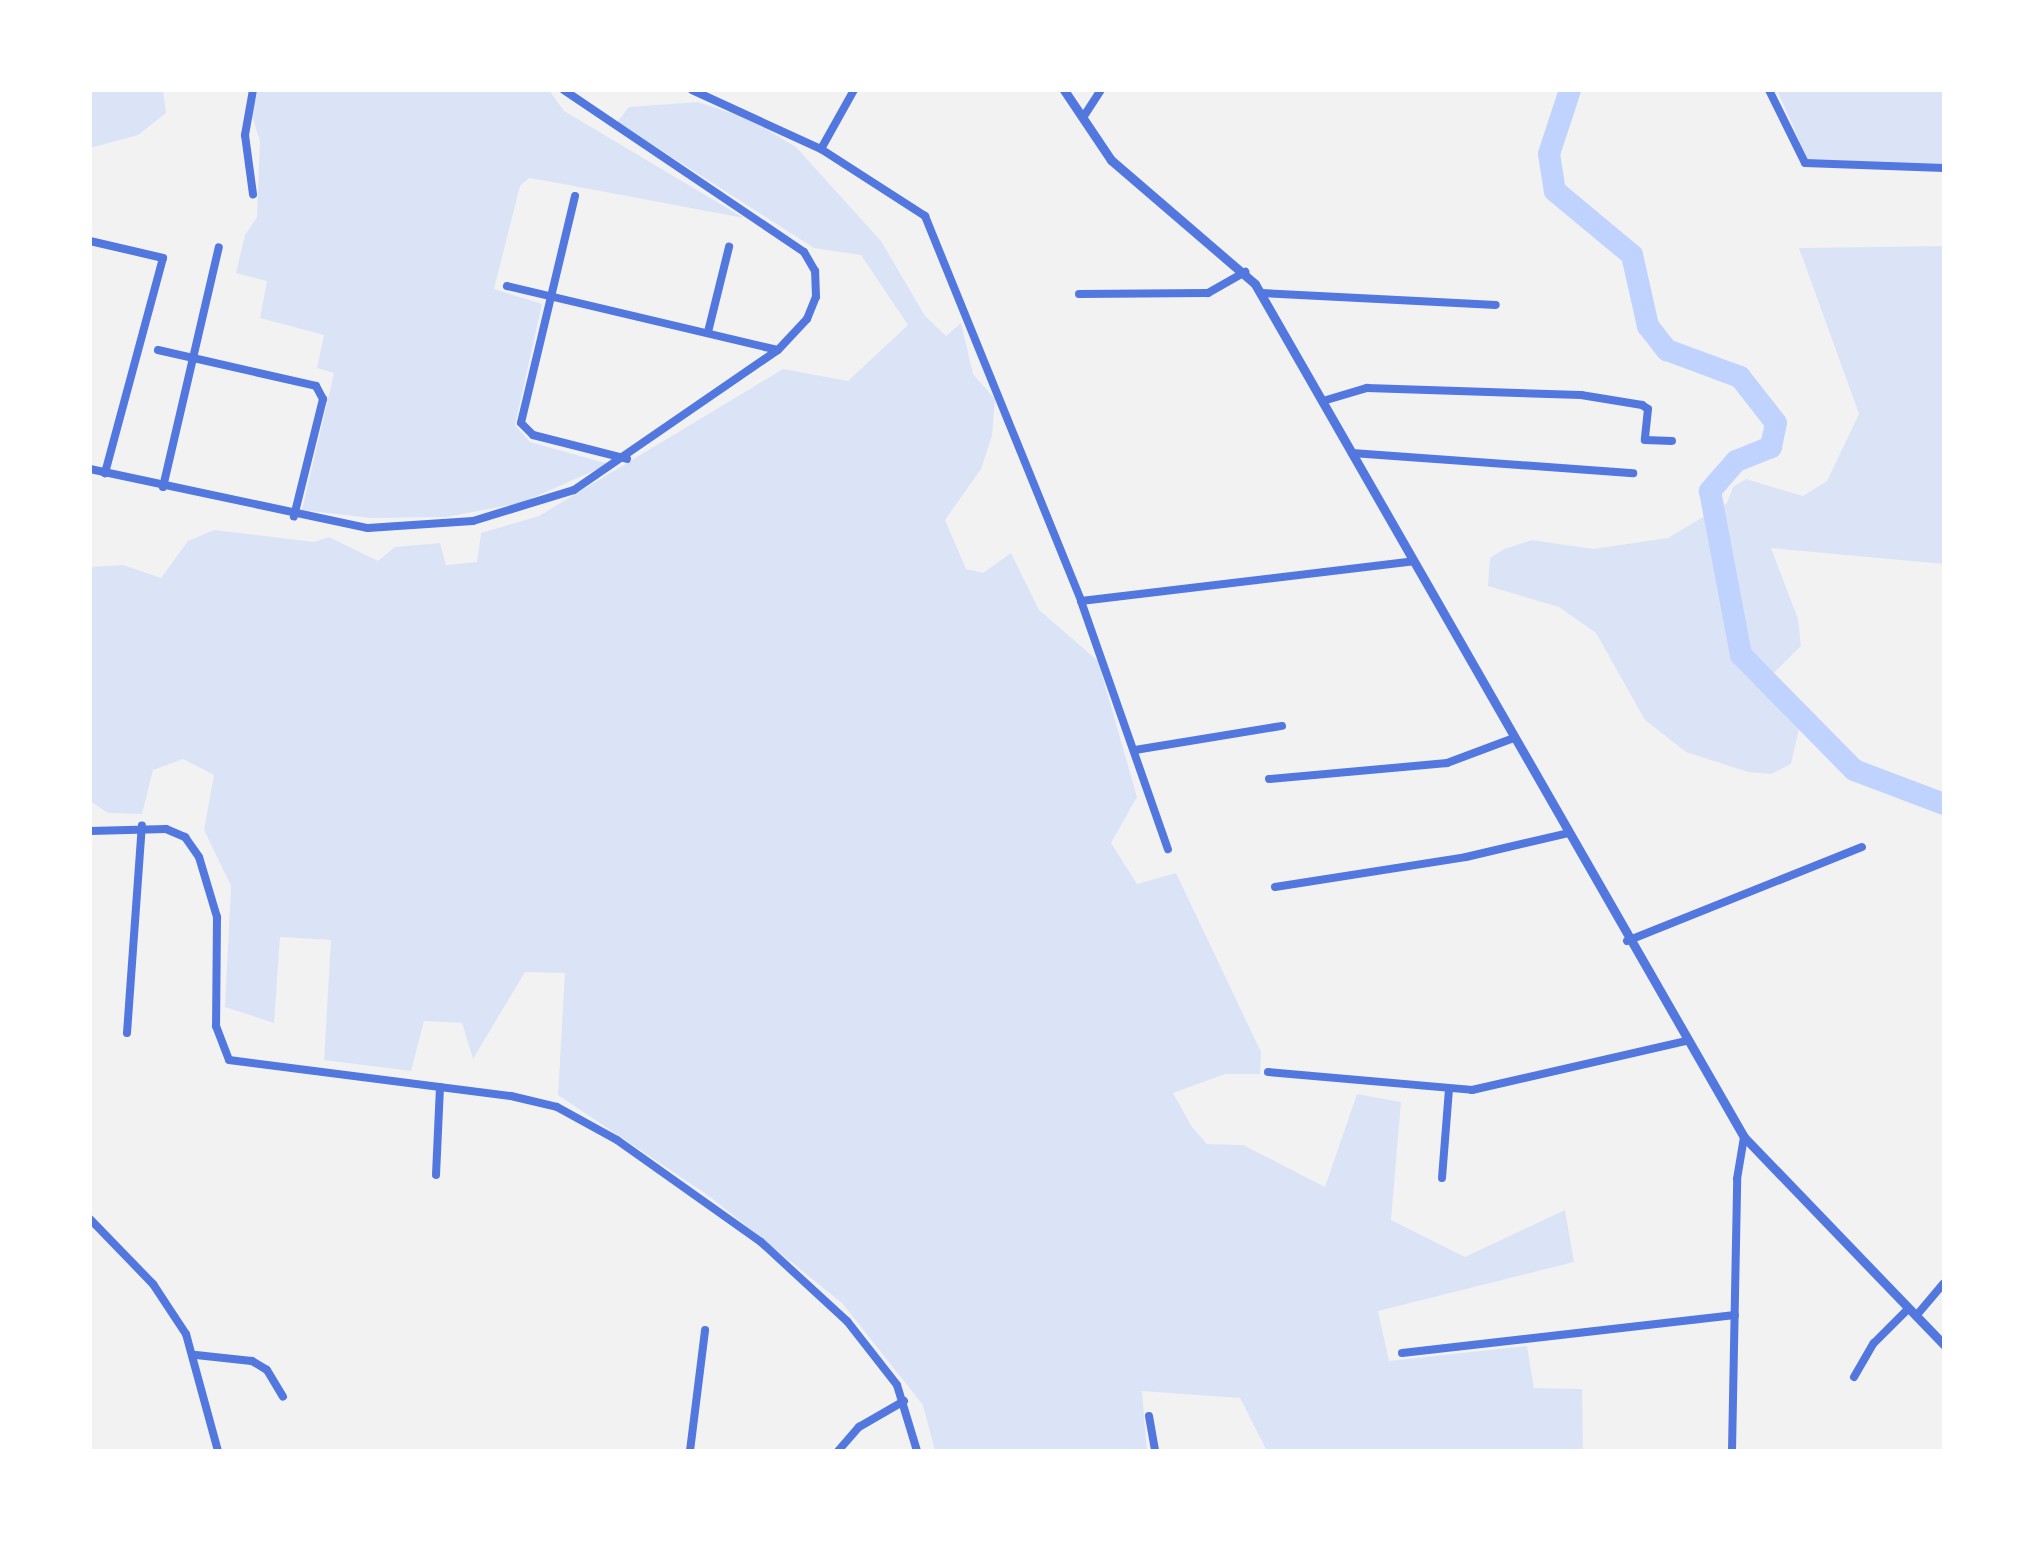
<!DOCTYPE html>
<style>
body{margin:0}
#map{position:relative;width:2034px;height:1541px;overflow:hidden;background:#f2f2f2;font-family:Helvetica,sans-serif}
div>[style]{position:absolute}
.green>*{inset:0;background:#dbe4f7}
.river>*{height:22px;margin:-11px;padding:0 11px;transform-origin:11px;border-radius:11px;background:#bfd3fe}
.minor>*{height:8px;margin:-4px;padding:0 4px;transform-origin:4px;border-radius:4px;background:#5277de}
.tertiary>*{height:9px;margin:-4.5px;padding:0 4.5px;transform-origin:4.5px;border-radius:4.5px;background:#5277de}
span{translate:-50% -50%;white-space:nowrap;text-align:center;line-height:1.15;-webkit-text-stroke:8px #fff;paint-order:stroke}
.frame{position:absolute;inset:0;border:92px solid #fff;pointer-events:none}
</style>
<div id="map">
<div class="green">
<i style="clip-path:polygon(90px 90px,163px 90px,166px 113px,138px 135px,90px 148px)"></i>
<i style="clip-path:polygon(258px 90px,549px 90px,564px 111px,744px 218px,547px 181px,529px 178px,520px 186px,494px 289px,542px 304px,515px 425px,530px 442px,609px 464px,521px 503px,446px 517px,371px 518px,302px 510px,334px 373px,317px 368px,324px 335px,260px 318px,267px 281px,236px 273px,245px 235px,257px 217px,260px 141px,251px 113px)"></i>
<i style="clip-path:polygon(1777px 90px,1944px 90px,1944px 168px,1808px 160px)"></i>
<i style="clip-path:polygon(698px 102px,749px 119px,796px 147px,881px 241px,925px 316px,946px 336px,961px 323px,973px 374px,995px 399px,992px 436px,981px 469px,945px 520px,966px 569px,983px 573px,1011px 553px,1039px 610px,1098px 661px,1137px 797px,1111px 843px,1137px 884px,1176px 873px,1261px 1052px,1260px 1074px,1225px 1074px,1173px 1093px,1192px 1127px,1207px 1144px,1243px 1145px,1325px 1187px,1357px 1094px,1401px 1102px,1391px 1220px,1465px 1257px,1565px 1210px,1574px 1262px,1378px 1311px,1389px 1361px,1527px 1346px,1534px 1388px,1582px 1389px,1583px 1451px,1267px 1451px,1240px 1398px,1142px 1391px,1147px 1451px,935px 1451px,923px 1405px,842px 1303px,709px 1196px,558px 1095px,565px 973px,525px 972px,473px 1059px,462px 1023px,424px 1021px,411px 1071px,324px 1060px,331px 940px,280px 937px,274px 1023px,225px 1007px,231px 886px,204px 830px,214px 775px,183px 759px,153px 770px,142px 814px,108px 813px,90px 801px,90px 567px,123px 565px,161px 578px,188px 541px,214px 530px,314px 542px,329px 537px,378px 561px,395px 547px,440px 543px,446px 565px,477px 562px,481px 533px,539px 516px,783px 369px,848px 381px,908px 325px,861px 255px,814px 248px,617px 122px,629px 107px)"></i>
<i style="clip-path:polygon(1944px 246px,1944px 564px,1771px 548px,1798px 619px,1801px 646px,1772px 675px,1770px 691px,1799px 729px,1791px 764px,1771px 774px,1748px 772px,1686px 752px,1645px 720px,1596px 633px,1559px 607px,1488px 586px,1490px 558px,1504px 549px,1532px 540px,1593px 549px,1668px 538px,1727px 503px,1733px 487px,1746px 479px,1803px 496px,1827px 481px,1859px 414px,1799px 248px)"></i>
</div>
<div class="river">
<i style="left:1570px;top:90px;width:67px;rotate:108.2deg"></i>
<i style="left:1549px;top:154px;width:37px;rotate:81deg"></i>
<i style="left:1555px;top:191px;width:100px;rotate:39.7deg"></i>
<i style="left:1632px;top:255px;width:73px;rotate:77.3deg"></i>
<i style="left:1648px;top:326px;width:31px;rotate:52deg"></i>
<i style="left:1667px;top:350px;width:78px;rotate:20.3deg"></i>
<i style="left:1740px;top:377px;width:58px;rotate:52deg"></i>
<i style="left:1776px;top:423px;width:25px;rotate:102deg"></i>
<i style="left:1771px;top:447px;width:38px;rotate:158deg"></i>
<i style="left:1736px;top:461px;width:40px;rotate:131deg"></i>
<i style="left:1710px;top:491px;width:167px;rotate:79.3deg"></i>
<i style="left:1741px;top:655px;width:161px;rotate:45.5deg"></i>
<i style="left:1854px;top:770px;width:96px;rotate:20.7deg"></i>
</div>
<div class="minor">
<i style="left:253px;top:90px;width:46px;rotate:100.1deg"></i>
<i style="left:245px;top:135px;width:60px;rotate:82.3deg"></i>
<i style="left:692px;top:90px;width:142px;rotate:24.6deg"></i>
<i style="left:821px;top:149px;width:124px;rotate:32.8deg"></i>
<i style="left:925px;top:216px;width:415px;rotate:67.9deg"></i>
<i style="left:1081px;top:601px;width:335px;rotate:-6.8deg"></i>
<i style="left:1769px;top:90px;width:81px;rotate:63.7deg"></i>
<i style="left:1805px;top:163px;width:139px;rotate:2.1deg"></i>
<i style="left:1084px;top:116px;width:31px;rotate:-57deg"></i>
<i style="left:821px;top:149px;width:68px;rotate:-60.8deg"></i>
<i style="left:575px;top:196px;width:233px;rotate:103.4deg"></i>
<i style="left:521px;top:423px;width:17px;rotate:45deg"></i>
<i style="left:533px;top:435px;width:97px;rotate:14.3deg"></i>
<i style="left:90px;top:241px;width:75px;rotate:13.1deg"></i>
<i style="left:163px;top:258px;width:223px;rotate:105.1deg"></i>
<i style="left:507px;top:286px;width:278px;rotate:13.3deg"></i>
<i style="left:1261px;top:293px;width:235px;rotate:2.9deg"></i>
<i style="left:1079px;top:294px;width:129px;rotate:-0.4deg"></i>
<i style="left:1208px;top:293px;width:43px;rotate:-29.6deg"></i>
<i style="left:708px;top:332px;width:88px;rotate:-76.1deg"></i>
<i style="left:158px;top:350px;width:162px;rotate:12.8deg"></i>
<i style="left:316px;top:386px;width:15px;rotate:62deg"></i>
<i style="left:323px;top:399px;width:121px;rotate:103.9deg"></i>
<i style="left:1323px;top:401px;width:46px;rotate:-16.5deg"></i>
<i style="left:1367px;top:388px;width:214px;rotate:1.9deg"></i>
<i style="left:1581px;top:395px;width:62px;rotate:9.3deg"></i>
<i style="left:1642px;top:405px;width:7px;rotate:34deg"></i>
<i style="left:1648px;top:409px;width:31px;rotate:96deg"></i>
<i style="left:1645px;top:440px;width:27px;rotate:2deg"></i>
<i style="left:1352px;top:453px;width:282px;rotate:4.1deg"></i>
<i style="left:90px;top:469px;width:284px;rotate:12deg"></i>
<i style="left:368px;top:528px;width:105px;rotate:-3.8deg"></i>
<i style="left:473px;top:521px;width:106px;rotate:-17.1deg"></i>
<i style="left:574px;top:490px;width:247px;rotate:-34.5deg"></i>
<i style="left:778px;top:350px;width:42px;rotate:-46.9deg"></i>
<i style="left:807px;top:319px;width:24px;rotate:-68deg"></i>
<i style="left:816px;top:297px;width:26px;rotate:-92deg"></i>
<i style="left:815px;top:271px;width:22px;rotate:-120deg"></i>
<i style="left:804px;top:252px;width:290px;rotate:-146deg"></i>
<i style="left:163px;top:487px;width:246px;rotate:-76.9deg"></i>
<i style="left:1081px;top:601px;width:263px;rotate:70.7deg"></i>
<i style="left:1135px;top:750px;width:149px;rotate:-9.3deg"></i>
<i style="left:1269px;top:779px;width:179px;rotate:-5.1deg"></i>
<i style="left:1447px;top:763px;width:72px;rotate:-20.5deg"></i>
<i style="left:90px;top:831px;width:76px;rotate:-1.5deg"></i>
<i style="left:166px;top:829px;width:21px;rotate:23deg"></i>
<i style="left:185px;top:837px;width:24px;rotate:55deg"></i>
<i style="left:199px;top:857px;width:63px;rotate:73.3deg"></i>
<i style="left:217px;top:917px;width:109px;rotate:90.5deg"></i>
<i style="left:216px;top:1026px;width:36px;rotate:69deg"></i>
<i style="left:229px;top:1060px;width:284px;rotate:7.3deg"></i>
<i style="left:511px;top:1096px;width:47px;rotate:13.4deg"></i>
<i style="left:557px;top:1107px;width:68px;rotate:28.8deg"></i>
<i style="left:617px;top:1140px;width:176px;rotate:35.3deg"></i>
<i style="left:761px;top:1242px;width:117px;rotate:42.6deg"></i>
<i style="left:847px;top:1321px;width:81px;rotate:52deg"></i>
<i style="left:897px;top:1385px;width:69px;rotate:73.1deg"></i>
<i style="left:1275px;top:887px;width:193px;rotate:-8.9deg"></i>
<i style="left:1466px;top:857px;width:105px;rotate:-13.2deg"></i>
<i style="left:1627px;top:941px;width:253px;rotate:-21.8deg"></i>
<i style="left:127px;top:1033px;width:208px;rotate:-85.9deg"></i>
<i style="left:1268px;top:1072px;width:205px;rotate:5deg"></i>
<i style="left:1472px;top:1090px;width:220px;rotate:-12.9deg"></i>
<i style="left:436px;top:1175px;width:88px;rotate:-87.4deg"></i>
<i style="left:1442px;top:1178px;width:88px;rotate:-85.5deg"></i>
<i style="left:90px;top:1219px;width:91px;rotate:45.9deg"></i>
<i style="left:153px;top:1284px;width:60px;rotate:56.6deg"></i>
<i style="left:186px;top:1334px;width:121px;rotate:74.7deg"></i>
<i style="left:1916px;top:1316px;width:43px;rotate:-49.7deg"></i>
<i style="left:1402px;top:1353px;width:335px;rotate:-6.5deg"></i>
<i style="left:196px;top:1355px;width:56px;rotate:6.1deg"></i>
<i style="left:252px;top:1361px;width:17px;rotate:31deg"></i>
<i style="left:267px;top:1370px;width:31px;rotate:59deg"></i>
<i style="left:1854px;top:1377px;width:39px;rotate:-60deg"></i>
<i style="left:1874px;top:1343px;width:49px;rotate:-45deg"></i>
<i style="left:1149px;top:1416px;width:36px;rotate:80deg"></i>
<i style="left:690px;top:1451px;width:122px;rotate:-82.9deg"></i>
<i style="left:838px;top:1451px;width:32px;rotate:-49deg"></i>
<i style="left:859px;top:1427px;width:52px;rotate:-30deg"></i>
<i style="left:1732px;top:1451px;width:272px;rotate:-88.9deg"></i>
<i style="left:1737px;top:1179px;width:43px;rotate:-80.5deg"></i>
</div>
<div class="tertiary">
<i style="left:1064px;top:90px;width:84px;rotate:56.1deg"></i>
<i style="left:1111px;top:160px;width:190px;rotate:40.7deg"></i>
<i style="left:1255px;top:284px;width:983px;rotate:60.18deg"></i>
<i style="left:1744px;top:1137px;width:289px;rotate:46.1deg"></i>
</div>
<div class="frame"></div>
</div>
